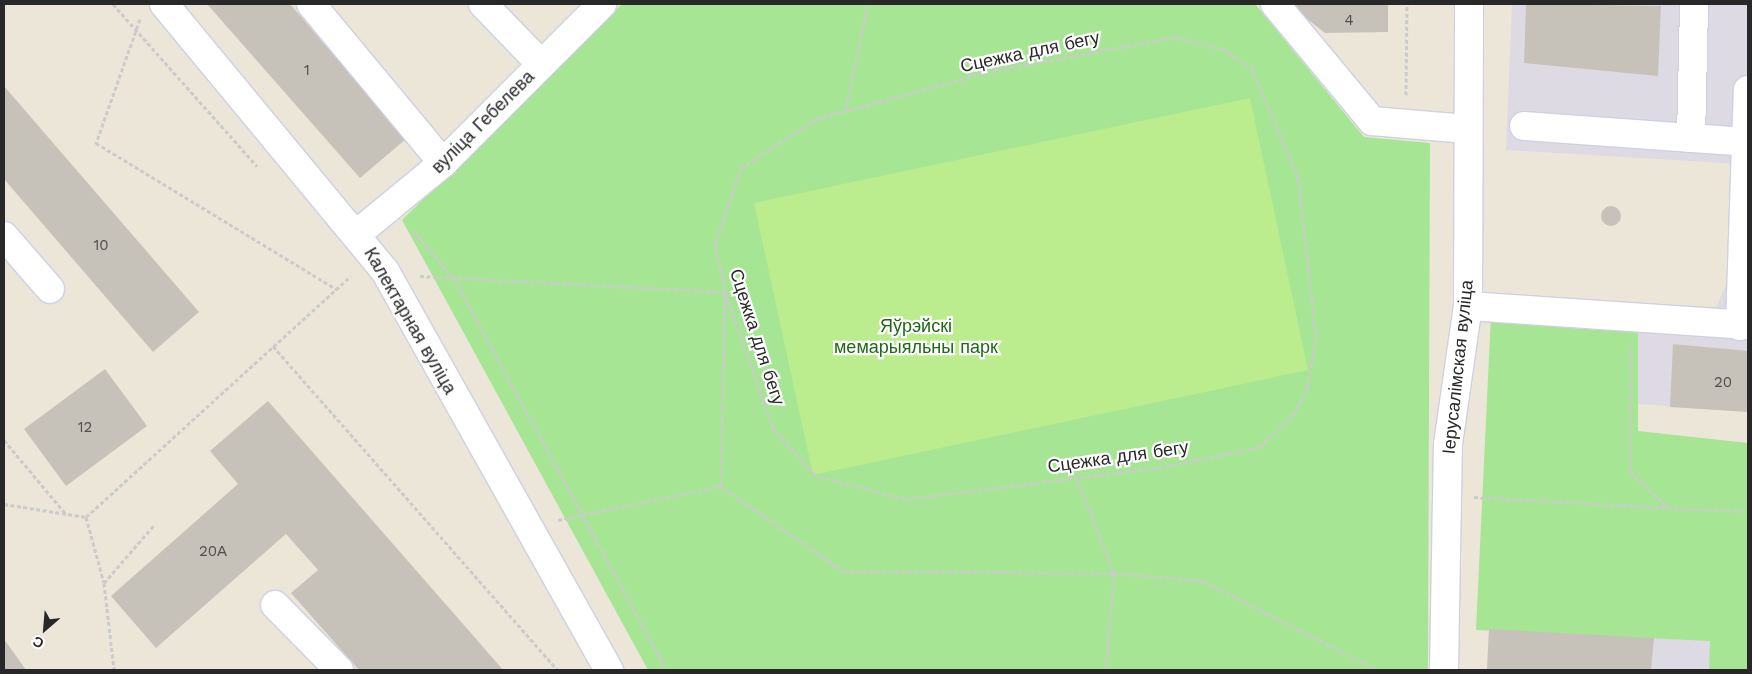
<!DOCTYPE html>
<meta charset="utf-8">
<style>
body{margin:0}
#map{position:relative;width:1752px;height:674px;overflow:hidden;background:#ece6d9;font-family:"Work Sans",sans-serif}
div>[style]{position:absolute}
.industrial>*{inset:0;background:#dedae4}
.green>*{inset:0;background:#a6e593}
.pitch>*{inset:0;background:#bbed8e}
.building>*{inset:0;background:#c7c2b9}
.round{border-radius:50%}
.path>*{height:3px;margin-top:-1.5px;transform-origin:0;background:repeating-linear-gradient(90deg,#cbcbcb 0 4px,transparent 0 6.5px)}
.roads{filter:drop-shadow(1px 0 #ced0e2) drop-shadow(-1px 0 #ced0e2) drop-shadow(0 1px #ced0e2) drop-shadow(0 -1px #ced0e2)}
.minor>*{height:28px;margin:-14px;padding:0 14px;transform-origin:14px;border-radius:14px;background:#fff}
span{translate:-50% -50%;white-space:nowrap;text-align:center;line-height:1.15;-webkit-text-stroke:4.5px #fff;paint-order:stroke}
.number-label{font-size:15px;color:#504e4c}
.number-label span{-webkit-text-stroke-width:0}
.street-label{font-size:18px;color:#282828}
.park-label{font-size:18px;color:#1e6816}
.frame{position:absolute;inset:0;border:5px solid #282828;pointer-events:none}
.north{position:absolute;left:20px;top:604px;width:50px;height:50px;-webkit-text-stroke:4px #fff;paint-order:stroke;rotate:207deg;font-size:14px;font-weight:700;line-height:20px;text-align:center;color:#282828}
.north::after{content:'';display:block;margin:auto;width:18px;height:22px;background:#282828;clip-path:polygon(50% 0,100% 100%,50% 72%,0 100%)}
</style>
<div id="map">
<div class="industrial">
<i style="clip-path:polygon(1512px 4px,1748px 4px,1748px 412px,1638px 404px,1637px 306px,1715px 310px,1731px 273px,1739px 164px,1506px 150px)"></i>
<i style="clip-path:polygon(1489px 629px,1711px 641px,1709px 670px,1487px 670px)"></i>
</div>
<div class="green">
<i style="clip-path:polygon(622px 4px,1255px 4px,1364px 137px,1430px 143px,1428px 670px,648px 670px,402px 220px)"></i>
<i style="clip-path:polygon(1491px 315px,1638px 329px,1638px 431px,1748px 443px,1748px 670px,1709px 670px,1710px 641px,1476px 630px)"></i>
</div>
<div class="pitch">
<i style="clip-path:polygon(1250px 98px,1308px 370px,813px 475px,754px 203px)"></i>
</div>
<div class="building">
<i style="clip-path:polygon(207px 4px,290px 4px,406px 139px,360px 178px)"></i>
<i style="clip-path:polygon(1296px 4px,1388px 4px,1388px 32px,1325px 33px,1296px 10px)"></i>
<i style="clip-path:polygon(1526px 4px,1661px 6px,1658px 76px,1524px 63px)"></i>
<i style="clip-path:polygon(4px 86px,199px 312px,153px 352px,4px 179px)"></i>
<i class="round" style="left:1601px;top:206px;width:20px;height:20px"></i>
<i style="clip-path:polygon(1673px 344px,1748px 351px,1748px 412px,1670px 407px)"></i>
<i style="clip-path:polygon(105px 369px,147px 426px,66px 486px,24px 429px)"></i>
<i style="clip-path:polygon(268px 401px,477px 640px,503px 670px,359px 670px,291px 593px,318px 570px,286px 534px,156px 648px,111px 596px,238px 484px,210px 451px)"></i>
<i style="clip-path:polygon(1489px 629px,1654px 638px,1651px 670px,1487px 670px)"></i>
<i style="clip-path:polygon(4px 639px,26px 670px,4px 670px)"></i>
</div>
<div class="path">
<i style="left:113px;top:4px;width:217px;rotate:48.4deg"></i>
<i style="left:140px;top:19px;width:132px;rotate:109.5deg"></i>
<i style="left:96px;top:143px;width:281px;rotate:31.3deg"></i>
<i style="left:1176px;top:37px;width:48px;rotate:14.6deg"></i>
<i style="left:1222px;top:49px;width:34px;rotate:32deg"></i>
<i style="left:1251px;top:67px;width:120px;rotate:66.9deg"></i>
<i style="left:1298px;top:177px;width:162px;rotate:83.6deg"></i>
<i style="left:1316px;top:338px;width:51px;rotate:100.2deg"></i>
<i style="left:1307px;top:388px;width:28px;rotate:116deg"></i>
<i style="left:1295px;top:413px;width:51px;rotate:136.6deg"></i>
<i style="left:1258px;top:448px;width:98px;rotate:168.8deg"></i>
<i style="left:1162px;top:467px;width:259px;rotate:172.9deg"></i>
<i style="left:905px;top:499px;width:93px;rotate:-165.1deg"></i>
<i style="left:815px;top:475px;width:63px;rotate:-131.8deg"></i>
<i style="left:773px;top:428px;width:144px;rotate:-109.4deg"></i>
<i style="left:725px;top:292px;width:49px;rotate:-101.8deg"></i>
<i style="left:715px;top:244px;width:80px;rotate:-71.1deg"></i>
<i style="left:741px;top:168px;width:90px;rotate:-33.2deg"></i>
<i style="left:816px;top:119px;width:182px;rotate:-15.3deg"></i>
<i style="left:992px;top:71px;width:187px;rotate:-10.5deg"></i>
<i style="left:1406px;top:95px;width:91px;rotate:-89.4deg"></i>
<i style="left:845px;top:112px;width:110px;rotate:-78deg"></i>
<i style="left:414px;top:231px;width:64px;rotate:50.1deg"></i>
<i style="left:455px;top:280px;width:444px;rotate:61.5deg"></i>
<i style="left:420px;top:276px;width:305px;rotate:3deg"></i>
<i style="left:725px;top:292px;width:194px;rotate:91.2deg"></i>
<i style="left:1630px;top:345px;width:126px;rotate:90deg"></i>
<i style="left:1630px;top:471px;width:53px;rotate:44.2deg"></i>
<i style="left:1668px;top:508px;width:80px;rotate:2.1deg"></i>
<i style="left:273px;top:346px;width:432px;rotate:48.7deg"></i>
<i style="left:4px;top:440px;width:95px;rotate:50.1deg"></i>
<i style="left:1077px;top:478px;width:102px;rotate:68.7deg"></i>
<i style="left:1114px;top:573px;width:97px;rotate:94.7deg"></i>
<i style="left:1474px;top:497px;width:194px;rotate:3.2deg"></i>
<i style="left:4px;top:504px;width:83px;rotate:9deg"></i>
<i style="left:86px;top:517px;width:358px;rotate:-42.3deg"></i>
<i style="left:86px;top:517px;width:68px;rotate:74.7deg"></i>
<i style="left:104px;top:583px;width:77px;rotate:-49.2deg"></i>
<i style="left:558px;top:520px;width:167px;rotate:-11.8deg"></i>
<i style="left:721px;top:486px;width:149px;rotate:34.9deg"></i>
<i style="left:843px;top:571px;width:271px;rotate:0.4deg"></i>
<i style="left:1114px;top:573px;width:89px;rotate:5.1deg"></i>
<i style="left:1203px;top:581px;width:196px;rotate:27deg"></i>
<i style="left:104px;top:583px;width:88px;rotate:83.4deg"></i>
</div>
<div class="roads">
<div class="minor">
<i style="left:164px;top:4px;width:347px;rotate:50.4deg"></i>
<i style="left:385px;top:271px;width:458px;rotate:60.7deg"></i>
<i style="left:311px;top:4px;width:207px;rotate:50.3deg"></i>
<i style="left:483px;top:4px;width:83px;rotate:46deg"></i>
<i style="left:1275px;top:4px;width:152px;rotate:50.3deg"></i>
<i style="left:1372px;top:121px;width:95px;rotate:4.8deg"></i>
<i style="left:1524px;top:126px;width:222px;rotate:4.1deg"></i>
<i style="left:1691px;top:138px;width:134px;rotate:-88.7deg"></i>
<i style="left:358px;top:233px;width:110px;rotate:-39.5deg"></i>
<i style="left:443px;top:163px;width:225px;rotate:-45deg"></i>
<i style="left:4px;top:236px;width:70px;rotate:49deg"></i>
<i style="left:1468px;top:306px;width:281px;rotate:3.9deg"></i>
<i style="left:1740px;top:326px;width:236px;rotate:-88.1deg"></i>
<i style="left:275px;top:605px;width:91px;rotate:45.4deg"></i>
<i style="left:1444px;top:670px;width:226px;rotate:-89deg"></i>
<i style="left:1448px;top:444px;width:139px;rotate:-81.8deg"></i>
<i style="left:1468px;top:306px;width:302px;rotate:-89.8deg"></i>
</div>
</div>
<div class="number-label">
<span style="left:1349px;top:21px">4</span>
<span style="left:307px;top:71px">1</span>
<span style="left:101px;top:246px">10</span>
<span style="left:1723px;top:383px">20</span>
<span style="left:85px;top:428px">12</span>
<span style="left:213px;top:552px">20А</span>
</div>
<div class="street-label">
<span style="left:1030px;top:52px;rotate:-12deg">Сцежка для бегу</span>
<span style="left:483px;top:122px;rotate:-45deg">вуліца Гебелева</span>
<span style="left:410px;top:321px;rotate:60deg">Калектарная вуліца</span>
<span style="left:757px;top:337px;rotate:72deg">Сцежка для бегу</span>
<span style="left:1458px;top:367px;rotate:-84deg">Іерусалімская вуліца</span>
<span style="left:1118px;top:457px;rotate:-8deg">Сцежка для бегу</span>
</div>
<div class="park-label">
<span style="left:916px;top:337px">Яўрэйскі<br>мемарыяльны парк</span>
</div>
<div class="frame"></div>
<div class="north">С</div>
</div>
